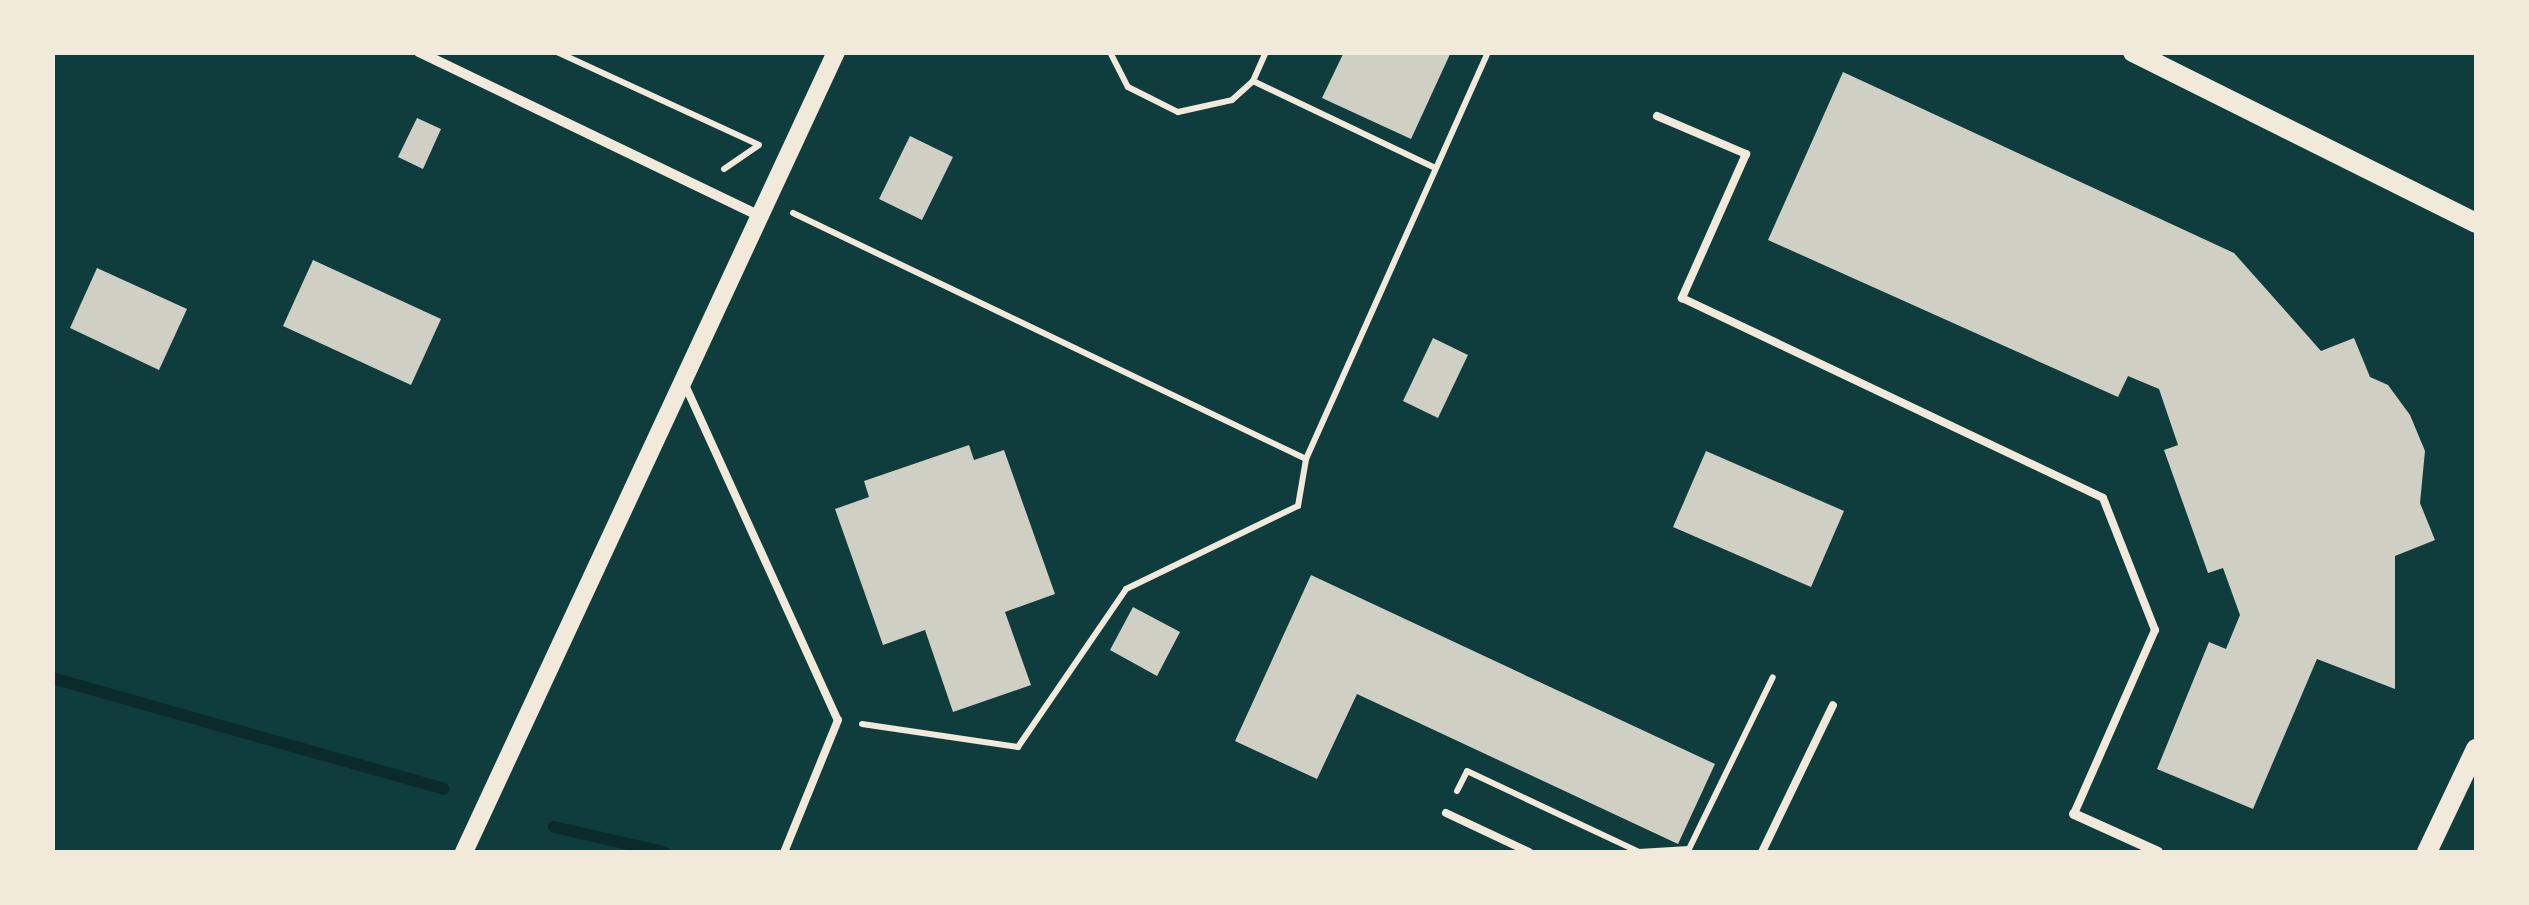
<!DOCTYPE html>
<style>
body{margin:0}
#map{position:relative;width:2529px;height:905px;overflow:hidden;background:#0f3d3e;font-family:"PT Sans",sans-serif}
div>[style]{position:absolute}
.stream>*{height:12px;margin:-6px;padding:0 6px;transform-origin:6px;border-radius:6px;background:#0a2a2b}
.building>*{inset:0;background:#cfcfc3}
.path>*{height:6px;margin:-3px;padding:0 3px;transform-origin:3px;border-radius:3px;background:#f1e9da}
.service>*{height:8px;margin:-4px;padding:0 4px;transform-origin:4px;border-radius:4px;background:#f1e9da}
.minor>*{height:10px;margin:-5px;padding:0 5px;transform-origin:5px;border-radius:5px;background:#f1e9da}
.tertiary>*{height:18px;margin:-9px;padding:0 9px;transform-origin:9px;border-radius:9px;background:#f1e9da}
.secondary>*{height:20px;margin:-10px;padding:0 10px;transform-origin:10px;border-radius:10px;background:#f1e9da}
span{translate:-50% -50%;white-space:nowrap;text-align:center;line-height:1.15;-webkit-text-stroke:8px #f1e9da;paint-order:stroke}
.frame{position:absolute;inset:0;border:55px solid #f1e9da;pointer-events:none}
</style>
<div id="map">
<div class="stream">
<i style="left:52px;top:678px;width:407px;rotate:15.8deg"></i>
<i style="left:554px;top:827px;width:113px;rotate:12.8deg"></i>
</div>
<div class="building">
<i style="clip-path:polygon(1344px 52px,1451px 52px,1411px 139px,1322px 98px)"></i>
<i style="clip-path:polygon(1843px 72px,2234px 253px,2321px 351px,2354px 338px,2370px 377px,2388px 385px,2410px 415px,2425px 451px,2420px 503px,2435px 540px,2395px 556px,2395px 689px,2317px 659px,2253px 809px,2157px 769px,2209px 642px,2226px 649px,2240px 615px,2223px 568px,2208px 573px,2164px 450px,2178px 445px,2159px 389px,2128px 376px,2118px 397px,1768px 240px)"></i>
<i style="clip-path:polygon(417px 118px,441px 129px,423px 169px,398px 157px)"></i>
<i style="clip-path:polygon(910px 136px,953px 157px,922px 220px,879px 199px)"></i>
<i style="clip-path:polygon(313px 260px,441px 319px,411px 385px,283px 326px)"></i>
<i style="clip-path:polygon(97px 268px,187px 309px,159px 370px,70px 328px)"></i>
<i style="clip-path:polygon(1433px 338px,1468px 355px,1438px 418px,1403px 401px)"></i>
<i style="clip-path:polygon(969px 445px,974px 460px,1004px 450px,1055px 594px,1005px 612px,1031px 685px,953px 712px,925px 630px,883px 645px,835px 509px,869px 497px,864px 481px)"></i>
<i style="clip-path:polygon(1706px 451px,1844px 511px,1811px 587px,1673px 527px)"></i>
<i style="clip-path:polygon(1311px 575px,1715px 764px,1678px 844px,1357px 694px,1317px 779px,1235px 741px)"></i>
<i style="clip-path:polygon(1133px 607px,1180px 632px,1157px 676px,1110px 650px)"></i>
</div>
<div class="path">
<i style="left:557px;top:52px;width:222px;rotate:24.7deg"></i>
<i style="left:1110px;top:52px;width:39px;rotate:63deg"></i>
<i style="left:1128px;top:87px;width:56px;rotate:26.6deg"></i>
<i style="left:1178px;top:112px;width:55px;rotate:-12.5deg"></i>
<i style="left:1232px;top:100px;width:28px;rotate:-42deg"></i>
<i style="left:1253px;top:81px;width:32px;rotate:-66deg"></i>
<i style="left:1253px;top:81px;width:202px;rotate:25.5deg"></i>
<i style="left:724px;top:169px;width:42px;rotate:-34.4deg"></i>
<i style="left:793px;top:213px;width:569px;rotate:25.62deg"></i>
<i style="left:862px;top:724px;width:158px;rotate:8.4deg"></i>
<i style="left:1018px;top:747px;width:191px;rotate:-55.6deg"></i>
<i style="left:1126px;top:589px;width:191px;rotate:-25.8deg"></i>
<i style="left:1298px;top:506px;width:48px;rotate:-80.3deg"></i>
<i style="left:1306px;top:459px;width:446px;rotate:-65.9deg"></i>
<i style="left:1457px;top:791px;width:22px;rotate:-63deg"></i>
<i style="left:1467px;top:771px;width:190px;rotate:25.2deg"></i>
<i style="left:1639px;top:852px;width:50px;rotate:-3.4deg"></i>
<i style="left:1689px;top:849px;width:191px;rotate:-64deg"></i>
</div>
<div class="service">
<i style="left:1657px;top:116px;width:97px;rotate:23.1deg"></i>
<i style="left:1746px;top:154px;width:158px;rotate:114deg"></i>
<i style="left:1682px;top:298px;width:466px;rotate:25.4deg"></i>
<i style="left:2103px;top:498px;width:142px;rotate:68.5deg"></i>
<i style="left:2155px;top:630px;width:201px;rotate:113.8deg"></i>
<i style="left:685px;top:385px;width:368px;rotate:65.5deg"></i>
<i style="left:838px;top:720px;width:143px;rotate:112.2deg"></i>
<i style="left:1446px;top:813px;width:92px;rotate:25.2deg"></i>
<i style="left:1762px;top:852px;width:163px;rotate:-64.2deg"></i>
</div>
<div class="minor">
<i style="left:419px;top:52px;width:375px;rotate:25.7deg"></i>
<i style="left:2074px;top:814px;width:92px;rotate:24.3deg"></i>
</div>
<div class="tertiary">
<i style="left:464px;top:852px;width:882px;rotate:-65.06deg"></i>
</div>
<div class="secondary">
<i style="left:2133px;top:52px;width:383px;rotate:26.5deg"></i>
<i style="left:2427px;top:852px;width:114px;rotate:-64.6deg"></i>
</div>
<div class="frame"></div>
</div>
